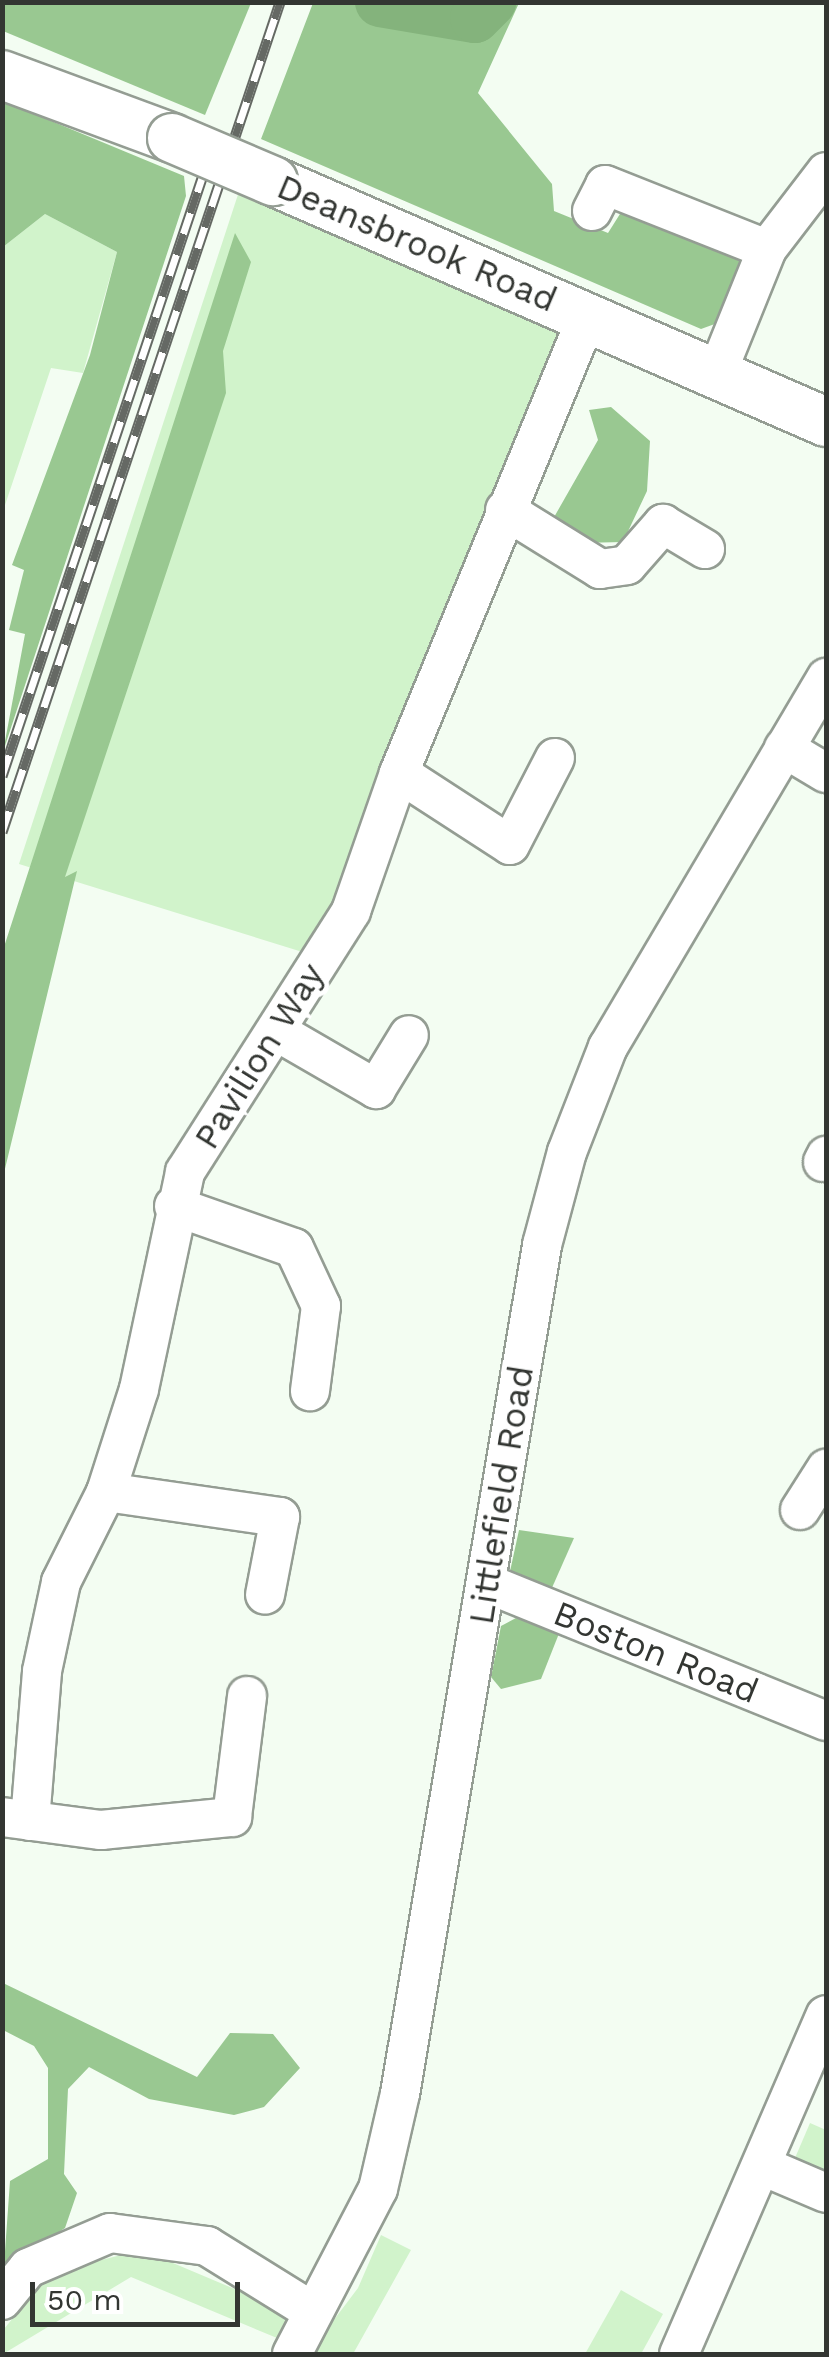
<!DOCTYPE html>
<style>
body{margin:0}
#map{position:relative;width:829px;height:2357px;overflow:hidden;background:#f3fdf2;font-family:"Work Sans",sans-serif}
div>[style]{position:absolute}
.green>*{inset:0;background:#d1f3cb}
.forest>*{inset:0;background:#99c891}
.river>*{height:50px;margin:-25px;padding:0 25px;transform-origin:25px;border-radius:25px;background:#84b37c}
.roads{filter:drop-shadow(2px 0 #949d93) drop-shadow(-2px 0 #949d93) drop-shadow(0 2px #949d93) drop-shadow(0 -2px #949d93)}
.minor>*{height:38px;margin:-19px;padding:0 19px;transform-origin:19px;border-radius:19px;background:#fff}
.major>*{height:48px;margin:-24px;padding:0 24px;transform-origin:24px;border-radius:24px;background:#fff}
.rail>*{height:11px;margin-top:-5.5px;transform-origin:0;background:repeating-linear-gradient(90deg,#fff 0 22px,#656964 0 44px);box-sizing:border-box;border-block:2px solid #656964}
.bridges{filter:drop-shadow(2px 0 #949d93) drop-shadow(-2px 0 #949d93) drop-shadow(0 2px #949d93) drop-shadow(0 -2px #949d93)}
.major-bridge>*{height:48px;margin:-24px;padding:0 24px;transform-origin:24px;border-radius:24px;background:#fff}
span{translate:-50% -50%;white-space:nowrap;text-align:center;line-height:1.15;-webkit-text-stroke:10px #fff;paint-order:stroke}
.street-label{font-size:35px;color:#333632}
.frame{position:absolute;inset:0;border:5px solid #333632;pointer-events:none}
.scale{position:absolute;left:30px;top:2282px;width:210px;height:45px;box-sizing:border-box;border:5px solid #333632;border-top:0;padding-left:12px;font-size:30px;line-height:35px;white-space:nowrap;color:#333632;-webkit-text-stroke:8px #fff;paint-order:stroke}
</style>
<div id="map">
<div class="green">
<i style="clip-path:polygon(247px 167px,588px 318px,325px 959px,19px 864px)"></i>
<i style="clip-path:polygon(45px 214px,117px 252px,83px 373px,51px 368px,2px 514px,3px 247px)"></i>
<i style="clip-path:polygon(810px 2123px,826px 2130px,826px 2171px,795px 2158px)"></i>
<i style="clip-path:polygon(381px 2235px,411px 2250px,353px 2354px,308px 2354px,358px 2288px)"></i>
<i style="clip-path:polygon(121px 2255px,154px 2255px,282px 2309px,286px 2325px,277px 2338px,131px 2277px,3px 2354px,4px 2329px,50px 2273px)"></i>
<i style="clip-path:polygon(621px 2290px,663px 2314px,641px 2354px,585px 2354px)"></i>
</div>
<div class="forest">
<i style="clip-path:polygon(2px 3px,3px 2px,251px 3px,205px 115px,3px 31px)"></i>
<i style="clip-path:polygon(313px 3px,519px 3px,478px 93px,552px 184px,554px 211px,608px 233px,625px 206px,749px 261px,723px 321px,701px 329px,261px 139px)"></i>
<i style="clip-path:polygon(3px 101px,184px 176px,186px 196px,3px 752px,25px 634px,9px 630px,24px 570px,12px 565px,90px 355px,117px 252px,45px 214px,3px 247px)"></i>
<i style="clip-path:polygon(235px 233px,251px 262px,223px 351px,226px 393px,65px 877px,77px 871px,3px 1177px,3px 950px)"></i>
<i style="clip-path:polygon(611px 407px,650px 441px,647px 491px,623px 542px,580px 543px,553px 519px,598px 440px,589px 410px)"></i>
<i style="clip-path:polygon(519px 1530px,574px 1538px,551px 1590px,509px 1576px)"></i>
<i style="clip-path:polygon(516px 1618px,560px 1631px,541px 1679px,501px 1689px,491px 1677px,501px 1626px)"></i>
<i style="clip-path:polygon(3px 1983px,197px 2077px,230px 2033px,273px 2034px,300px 2068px,264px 2107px,234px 2115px,149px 2099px,89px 2067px,68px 2089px,64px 2174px,77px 2193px,65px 2228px,17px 2259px,3px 2279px,10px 2181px,48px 2159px,48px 2068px,34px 2046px,3px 2030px)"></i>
</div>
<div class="river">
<i style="left:380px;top:2px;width:96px;rotate:9.6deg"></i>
<i style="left:475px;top:18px;width:23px;rotate:-45deg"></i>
</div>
<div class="roads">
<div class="minor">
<i style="left:592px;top:211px;width:29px;rotate:-63deg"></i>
<i style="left:605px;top:185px;width:174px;rotate:21.6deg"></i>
<i style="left:717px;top:373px;width:134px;rotate:-68deg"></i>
<i style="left:767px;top:249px;width:97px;rotate:-52.5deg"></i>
<i style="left:505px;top:510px;width:112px;rotate:31.8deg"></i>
<i style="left:600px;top:569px;width:27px;rotate:-8deg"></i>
<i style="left:627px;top:565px;width:55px;rotate:-48.7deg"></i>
<i style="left:663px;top:524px;width:49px;rotate:30.8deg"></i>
<i style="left:784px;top:748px;width:49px;rotate:30.8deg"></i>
<i style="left:399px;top:773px;width:132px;rotate:33deg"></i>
<i style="left:510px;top:845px;width:98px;rotate:-62.7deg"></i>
<i style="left:276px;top:1031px;width:116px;rotate:30.1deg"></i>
<i style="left:376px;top:1089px;width:63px;rotate:-58.6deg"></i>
<i style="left:823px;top:1162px;width:7px;rotate:-63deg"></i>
<i style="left:174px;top:1206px;width:127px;rotate:19.3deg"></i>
<i style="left:294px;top:1248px;width:64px;rotate:65deg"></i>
<i style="left:321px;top:1306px;width:86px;rotate:97.4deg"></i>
<i style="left:106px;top:1492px;width:176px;rotate:8.2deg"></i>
<i style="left:280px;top:1517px;width:79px;rotate:100.9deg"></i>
<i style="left:800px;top:1510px;width:49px;rotate:-57.6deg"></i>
<i style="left:486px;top:1583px;width:367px;rotate:22.1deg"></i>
<i style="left:2px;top:1817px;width:100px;rotate:7.5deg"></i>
<i style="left:101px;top:1830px;width:132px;rotate:-5.7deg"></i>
<i style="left:232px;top:1817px;width:122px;rotate:-82.9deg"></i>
<i style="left:30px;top:1821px;width:150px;rotate:-85.4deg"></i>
<i style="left:42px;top:1671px;width:91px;rotate:-77.9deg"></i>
<i style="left:61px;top:1582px;width:101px;rotate:-63.4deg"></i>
<i style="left:106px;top:1492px;width:108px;rotate:-72.2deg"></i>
<i style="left:139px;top:1389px;width:222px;rotate:-78deg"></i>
<i style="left:185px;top:1172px;width:309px;rotate:-57.5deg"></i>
<i style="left:351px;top:911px;width:146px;rotate:-70.8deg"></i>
<i style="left:399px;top:773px;width:492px;rotate:-67.6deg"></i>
<i style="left:765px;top:2167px;width:66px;rotate:23.1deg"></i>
<i style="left:2px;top:2300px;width:41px;rotate:-50.9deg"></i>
<i style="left:28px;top:2268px;width:89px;rotate:-23.1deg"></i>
<i style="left:110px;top:2233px;width:98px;rotate:7.6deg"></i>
<i style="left:207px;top:2246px;width:123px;rotate:31.8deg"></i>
<i style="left:292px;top:2354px;width:186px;rotate:-62.5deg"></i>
<i style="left:378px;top:2189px;width:98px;rotate:-77deg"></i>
<i style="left:400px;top:2094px;width:861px;rotate:-80.5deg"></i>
<i style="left:542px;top:1245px;width:96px;rotate:-75deg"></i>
<i style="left:567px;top:1152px;width:113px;rotate:-68.7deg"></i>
<i style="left:608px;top:1047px;width:429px;rotate:-59.4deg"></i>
<i style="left:679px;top:2354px;width:369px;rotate:-66.6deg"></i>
</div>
<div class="major">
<i style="left:2px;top:75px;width:181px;rotate:20.3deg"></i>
<i style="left:273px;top:181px;width:603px;rotate:23.55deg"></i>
</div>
</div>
<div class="rail">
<i style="left:2px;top:776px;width:665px;rotate:-71.51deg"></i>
<i style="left:2px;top:832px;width:875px;rotate:-71.48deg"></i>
</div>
<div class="bridges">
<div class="major-bridge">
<i style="left:172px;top:138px;width:110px;rotate:23.1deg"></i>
</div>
</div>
<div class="street-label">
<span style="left:417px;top:243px;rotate:23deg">Deansbrook Road</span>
<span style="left:259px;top:1056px;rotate:-58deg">Pavilion Way</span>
<span style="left:501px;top:1495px;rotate:-81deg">Littlefield Road</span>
<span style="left:656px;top:1652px;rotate:22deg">Boston Road</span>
</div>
<div class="frame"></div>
<div class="scale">50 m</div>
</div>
